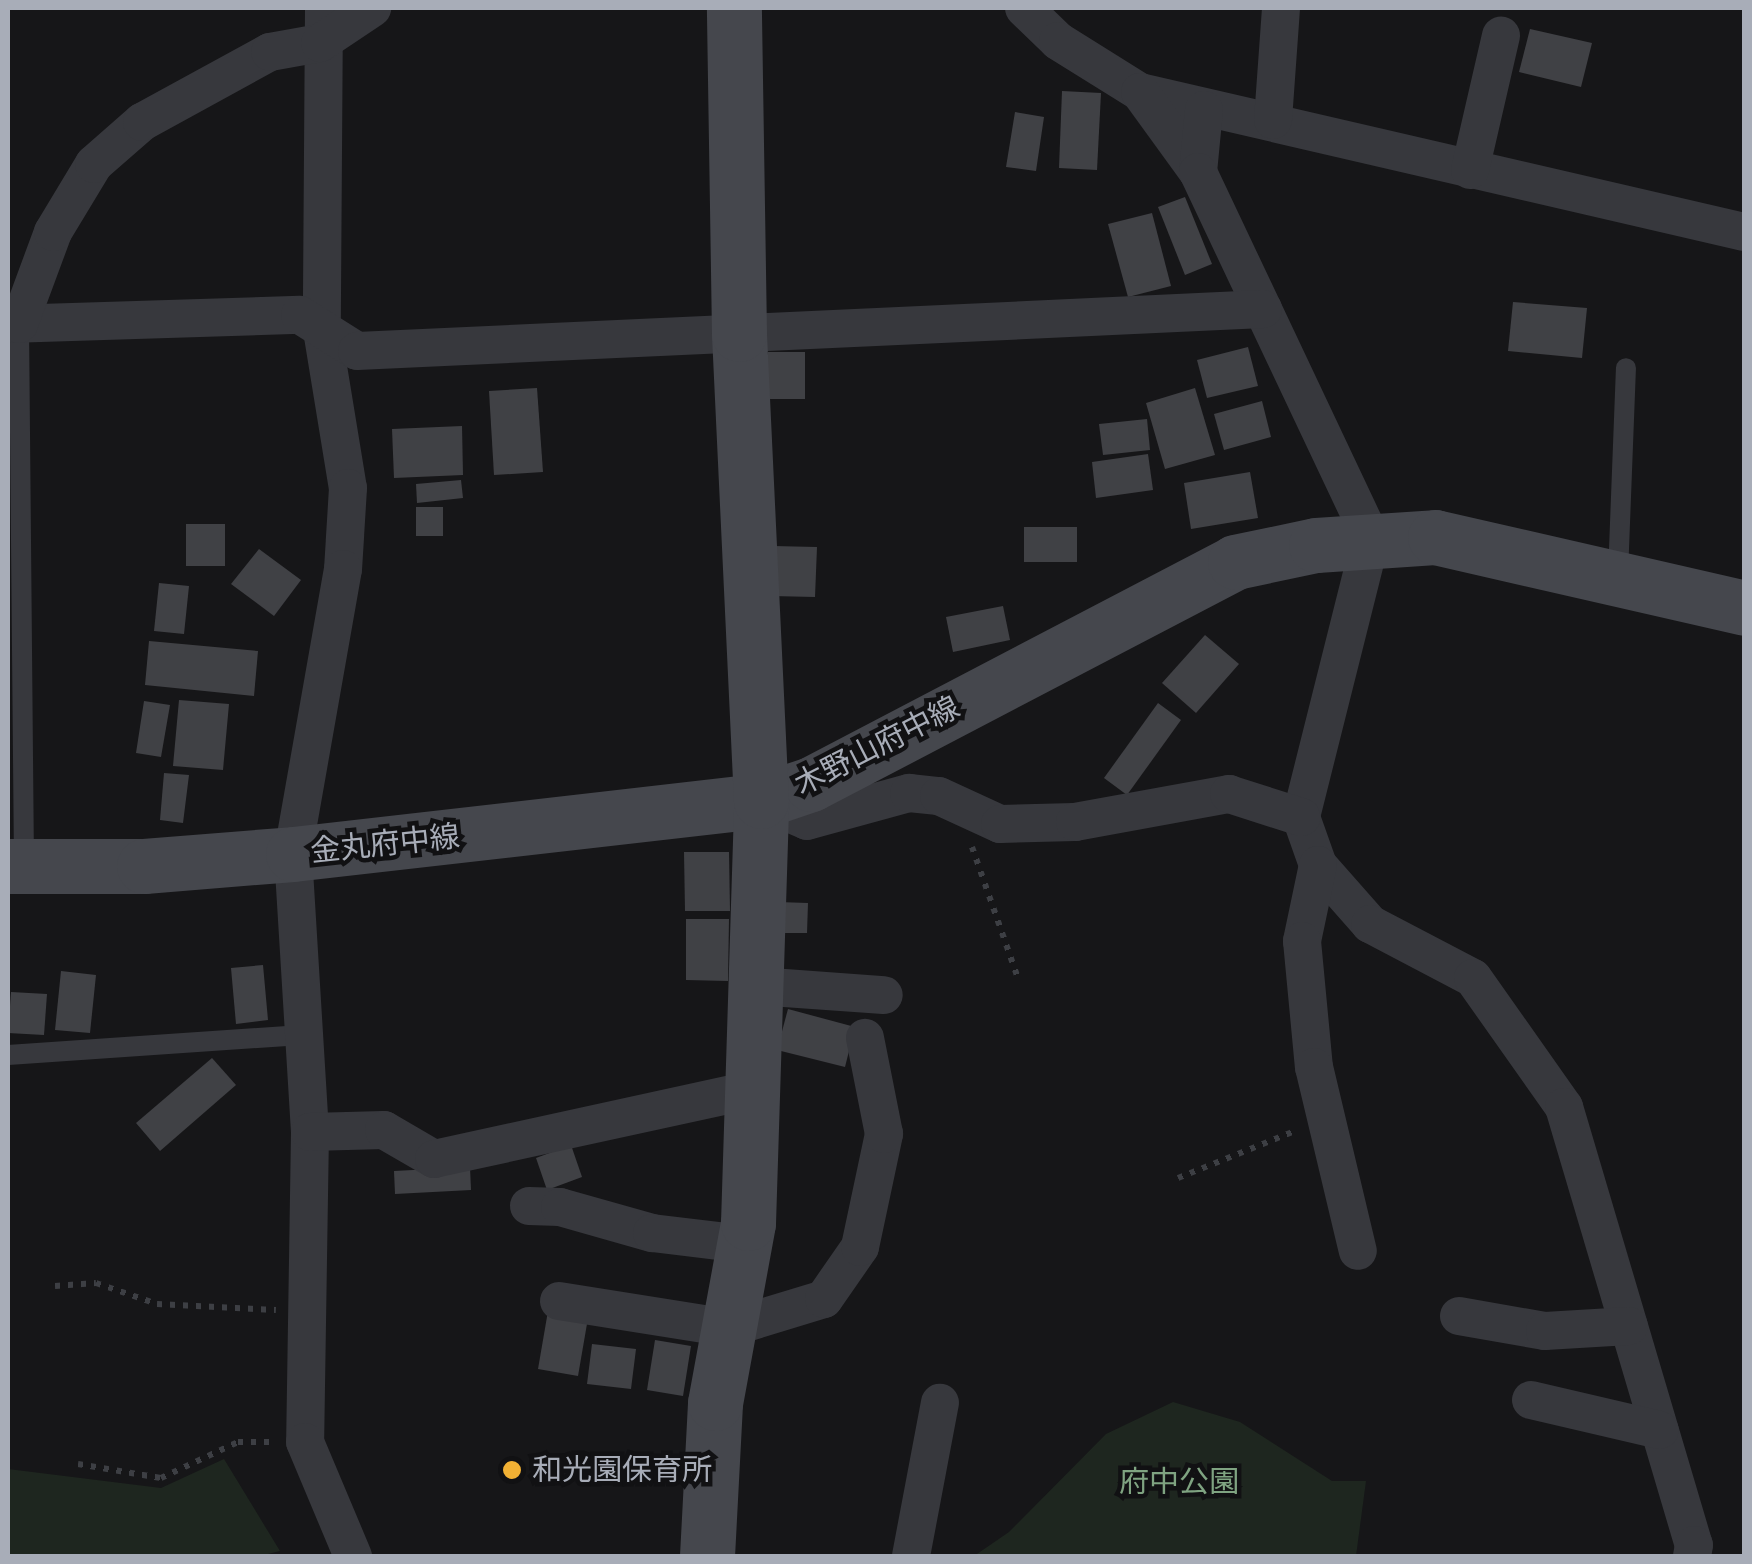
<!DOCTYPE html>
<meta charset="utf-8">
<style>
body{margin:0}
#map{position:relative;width:1752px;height:1564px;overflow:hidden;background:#161618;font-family:Arial,"Noto Sans JP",sans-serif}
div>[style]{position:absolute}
.green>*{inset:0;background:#1e261f}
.building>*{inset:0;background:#404145}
.path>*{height:6px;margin-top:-3px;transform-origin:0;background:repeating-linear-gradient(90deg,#3d3f44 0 5px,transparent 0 13px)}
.lane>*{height:20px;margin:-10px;padding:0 10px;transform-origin:10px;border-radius:10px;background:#37383d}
.street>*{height:38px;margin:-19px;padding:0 19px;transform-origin:19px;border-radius:19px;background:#37383d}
.secondary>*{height:55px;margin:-27.5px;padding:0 27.5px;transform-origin:27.5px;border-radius:27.5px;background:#45474d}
.dots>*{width:28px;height:28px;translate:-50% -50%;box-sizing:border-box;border:5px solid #111113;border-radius:50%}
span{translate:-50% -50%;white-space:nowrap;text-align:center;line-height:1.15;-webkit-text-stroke:9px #111113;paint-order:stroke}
.street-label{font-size:30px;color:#a8adb8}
.poi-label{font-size:30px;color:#a8adb8}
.left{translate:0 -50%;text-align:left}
.park-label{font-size:30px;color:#7fa381}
.frame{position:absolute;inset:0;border:10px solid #a8adb8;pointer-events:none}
</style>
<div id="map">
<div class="green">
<i style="clip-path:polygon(1173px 1402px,1240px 1422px,1332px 1481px,1366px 1481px,1356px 1556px,974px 1556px,1009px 1532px,1106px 1434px)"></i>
<i style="clip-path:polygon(224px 1459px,280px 1551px,260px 1556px,8px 1556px,8px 1469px,161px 1488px)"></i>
</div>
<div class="building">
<i style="clip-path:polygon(1530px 29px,1592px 43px,1581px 87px,1519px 72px)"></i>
<i style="clip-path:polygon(1062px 91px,1101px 93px,1097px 170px,1059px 168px)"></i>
<i style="clip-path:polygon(1015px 112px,1044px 117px,1036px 171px,1006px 167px)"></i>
<i style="clip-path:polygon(1185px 197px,1212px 264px,1185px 275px,1158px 207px)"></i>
<i style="clip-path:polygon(1152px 213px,1171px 286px,1128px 297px,1108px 224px)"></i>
<i style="clip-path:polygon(1513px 302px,1587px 308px,1582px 358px,1508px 351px)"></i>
<i style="clip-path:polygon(1248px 347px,1258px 386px,1207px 398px,1197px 360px)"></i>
<i style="clip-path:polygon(768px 352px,805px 352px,805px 399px,768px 399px)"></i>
<i style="clip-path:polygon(537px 388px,543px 472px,494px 475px,489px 391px)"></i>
<i style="clip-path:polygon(1195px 388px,1215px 455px,1165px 469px,1146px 403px)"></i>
<i style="clip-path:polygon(1262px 401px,1271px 437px,1224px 450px,1214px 414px)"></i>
<i style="clip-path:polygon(1147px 419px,1150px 450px,1103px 455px,1099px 424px)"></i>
<i style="clip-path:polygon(462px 426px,463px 475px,394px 478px,392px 429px)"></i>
<i style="clip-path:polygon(1148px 454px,1153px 490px,1096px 498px,1092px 462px)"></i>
<i style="clip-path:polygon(1250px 472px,1258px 518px,1191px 529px,1184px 483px)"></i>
<i style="clip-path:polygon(461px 480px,463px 498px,417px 503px,416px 484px)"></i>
<i style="clip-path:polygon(416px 507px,443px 507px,443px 536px,416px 536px)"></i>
<i style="clip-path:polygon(186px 524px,225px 524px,225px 566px,186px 566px)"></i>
<i style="clip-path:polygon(1024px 527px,1077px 527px,1077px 562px,1024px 562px)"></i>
<i style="clip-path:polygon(773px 546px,817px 547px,815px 597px,771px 596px)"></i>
<i style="clip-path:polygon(259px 549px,301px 580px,274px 616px,231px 584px)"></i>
<i style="clip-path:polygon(159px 583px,189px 586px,184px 634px,154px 631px)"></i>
<i style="clip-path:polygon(1003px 606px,1010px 640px,953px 652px,946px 617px)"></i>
<i style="clip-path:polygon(1205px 635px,1239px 664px,1196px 713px,1162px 683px)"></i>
<i style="clip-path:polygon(149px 641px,258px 651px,254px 696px,145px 685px)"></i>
<i style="clip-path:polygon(179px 700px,229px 704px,223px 770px,173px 766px)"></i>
<i style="clip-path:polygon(144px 701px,170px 705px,161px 757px,136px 753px)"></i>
<i style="clip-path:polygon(1158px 703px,1181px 720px,1127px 795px,1104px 778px)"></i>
<i style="clip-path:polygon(164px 773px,189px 775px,183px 823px,160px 820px)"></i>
<i style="clip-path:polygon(684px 852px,729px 852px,730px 911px,685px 911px)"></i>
<i style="clip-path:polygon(778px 902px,808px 903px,807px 933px,777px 933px)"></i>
<i style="clip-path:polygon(686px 919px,729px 919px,728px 981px,686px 980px)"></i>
<i style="clip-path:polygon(263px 965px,268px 1020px,236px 1024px,231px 968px)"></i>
<i style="clip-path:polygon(61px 971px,96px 975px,90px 1033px,55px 1030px)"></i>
<i style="clip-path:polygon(11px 992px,47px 994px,44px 1035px,8px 1033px)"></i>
<i style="clip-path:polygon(788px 1009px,855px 1027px,845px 1067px,777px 1050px)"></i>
<i style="clip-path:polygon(212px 1058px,236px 1085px,160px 1151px,136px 1123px)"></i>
<i style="clip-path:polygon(571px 1145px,582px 1177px,547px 1190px,536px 1158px)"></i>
<i style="clip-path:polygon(470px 1167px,471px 1190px,395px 1194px,394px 1171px)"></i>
<i style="clip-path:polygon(548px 1311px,588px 1318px,578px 1376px,538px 1369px)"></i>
<i style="clip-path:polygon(655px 1340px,691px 1346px,683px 1396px,647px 1390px)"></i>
<i style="clip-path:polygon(592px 1344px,636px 1349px,631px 1389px,587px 1384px)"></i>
</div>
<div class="path">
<i style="left:972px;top:847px;width:142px;rotate:70.7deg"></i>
<i style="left:1178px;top:1178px;width:126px;rotate:-21.9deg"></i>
<i style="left:55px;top:1286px;width:41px;rotate:-4.2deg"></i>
<i style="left:96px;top:1283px;width:65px;rotate:19deg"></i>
<i style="left:157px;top:1304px;width:119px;rotate:2.9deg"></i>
<i style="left:78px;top:1464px;width:84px;rotate:9.6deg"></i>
<i style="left:161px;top:1478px;width:85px;rotate:-25.1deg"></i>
<i style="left:238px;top:1442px;width:36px"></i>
</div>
<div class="lane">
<i style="left:19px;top:324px;width:538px;rotate:89.47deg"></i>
<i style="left:1618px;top:575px;width:207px;rotate:-87.8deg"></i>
<i style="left:8px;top:1055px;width:298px;rotate:-3.9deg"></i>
</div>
<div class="street">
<i style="left:324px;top:8px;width:322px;rotate:90.4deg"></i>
<i style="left:322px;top:330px;width:160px;rotate:80.7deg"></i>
<i style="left:348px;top:488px;width:81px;rotate:93.5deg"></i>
<i style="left:343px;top:569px;width:289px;rotate:100deg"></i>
<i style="left:293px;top:854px;width:279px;rotate:86.5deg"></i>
<i style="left:310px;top:1132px;width:310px;rotate:90.9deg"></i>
<i style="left:305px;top:1442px;width:124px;rotate:67.2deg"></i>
<i style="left:1024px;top:8px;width:47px;rotate:44.1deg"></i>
<i style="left:1058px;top:41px;width:97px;rotate:31.9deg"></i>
<i style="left:1140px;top:92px;width:620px;rotate:13.05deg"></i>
<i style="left:1140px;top:92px;width:99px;rotate:54.1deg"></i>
<i style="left:1204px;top:110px;width:62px;rotate:95.5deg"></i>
<i style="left:1198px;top:172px;width:405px;rotate:64.7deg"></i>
<i style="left:1371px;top:538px;width:288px;rotate:104.1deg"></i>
<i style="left:1301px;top:817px;width:51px;rotate:70.5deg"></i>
<i style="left:1318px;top:865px;width:79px;rotate:48.6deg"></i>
<i style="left:1370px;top:924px;width:116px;rotate:27.7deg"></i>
<i style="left:1473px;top:978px;width:158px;rotate:54.8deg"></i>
<i style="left:1564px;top:1107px;width:457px;rotate:73.5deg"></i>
<i style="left:1694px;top:1545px;width:11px;rotate:100deg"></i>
<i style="left:1273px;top:120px;width:112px;rotate:-85.9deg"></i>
<i style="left:1470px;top:170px;width:138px;rotate:-77deg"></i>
<i style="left:8px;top:324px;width:292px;rotate:-1.8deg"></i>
<i style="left:300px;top:315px;width:67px;rotate:32.3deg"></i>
<i style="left:357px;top:351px;width:907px;rotate:-2.65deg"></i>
<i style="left:19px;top:324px;width:98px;rotate:-69.7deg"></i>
<i style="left:53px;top:232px;width:79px;rotate:-58.9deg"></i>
<i style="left:94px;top:164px;width:64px;rotate:-41.2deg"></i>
<i style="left:142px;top:122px;width:146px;rotate:-28.7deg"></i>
<i style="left:270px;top:52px;width:51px;rotate:-10.2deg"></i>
<i style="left:320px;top:43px;width:63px;rotate:-33.9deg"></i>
<i style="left:761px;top:801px;width:50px;rotate:23.5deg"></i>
<i style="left:807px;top:821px;width:106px;rotate:-15.4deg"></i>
<i style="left:909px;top:793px;width:30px;rotate:6deg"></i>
<i style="left:939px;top:796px;width:67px;rotate:24.7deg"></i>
<i style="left:1000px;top:824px;width:75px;rotate:-1.5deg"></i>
<i style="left:1075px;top:822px;width:157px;rotate:-10.3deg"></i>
<i style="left:1229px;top:794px;width:76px;rotate:17.7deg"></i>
<i style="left:1318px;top:865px;width:78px;rotate:101.9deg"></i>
<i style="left:1302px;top:941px;width:127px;rotate:84.6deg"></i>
<i style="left:1314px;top:1067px;width:189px;rotate:76.6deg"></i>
<i style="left:757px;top:986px;width:127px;rotate:4.1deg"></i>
<i style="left:310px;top:1132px;width:74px;rotate:-1.5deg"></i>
<i style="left:384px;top:1130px;width:58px;rotate:30.1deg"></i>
<i style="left:434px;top:1159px;width:328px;rotate:-12.3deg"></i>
<i style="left:529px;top:1206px;width:31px;rotate:2deg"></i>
<i style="left:560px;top:1207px;width:96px;rotate:15.8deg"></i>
<i style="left:652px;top:1233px;width:93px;rotate:6.8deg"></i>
<i style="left:559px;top:1301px;width:172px;rotate:9deg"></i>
<i style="left:729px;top:1328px;width:99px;rotate:-17deg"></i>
<i style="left:824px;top:1299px;width:63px;rotate:-55.3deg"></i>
<i style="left:860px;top:1247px;width:116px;rotate:-78deg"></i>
<i style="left:884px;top:1134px;width:98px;rotate:-101.2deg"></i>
<i style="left:1459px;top:1316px;width:87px;rotate:9.9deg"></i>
<i style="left:1545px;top:1331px;width:84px;rotate:-3.4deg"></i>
<i style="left:1531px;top:1400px;width:132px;rotate:13.1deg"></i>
<i style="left:911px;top:1556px;width:156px;rotate:-79.3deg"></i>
</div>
<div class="secondary">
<i style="left:8px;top:866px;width:136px"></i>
<i style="left:144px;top:866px;width:149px;rotate:-4.6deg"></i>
<i style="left:293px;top:854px;width:471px;rotate:-6.5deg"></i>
<i style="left:761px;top:801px;width:53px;rotate:-18.8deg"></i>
<i style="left:811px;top:784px;width:479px;rotate:-27.6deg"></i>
<i style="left:1235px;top:562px;width:83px;rotate:-11.9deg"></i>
<i style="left:1316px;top:545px;width:119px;rotate:-3.8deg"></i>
<i style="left:1435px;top:537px;width:317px;rotate:12.9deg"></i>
<i style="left:707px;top:1556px;width:153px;rotate:-87deg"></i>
<i style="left:715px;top:1403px;width:183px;rotate:-79.6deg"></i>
<i style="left:748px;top:1223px;width:422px;rotate:-88.2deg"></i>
<i style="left:761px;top:801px;width:468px;rotate:-92.7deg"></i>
<i style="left:739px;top:334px;width:326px;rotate:-90.9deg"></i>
</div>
<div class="dots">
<i style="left:512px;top:1470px;background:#f2b134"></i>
</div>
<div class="street-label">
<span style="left:877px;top:746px;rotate:-27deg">木野山府中線</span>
<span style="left:385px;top:844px;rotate:-6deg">金丸府中線</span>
</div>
<div class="poi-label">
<span class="left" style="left:532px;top:1470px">和光園保育所</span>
</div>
<div class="park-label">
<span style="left:1179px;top:1482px">府中公園</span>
</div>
<div class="frame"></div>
</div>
